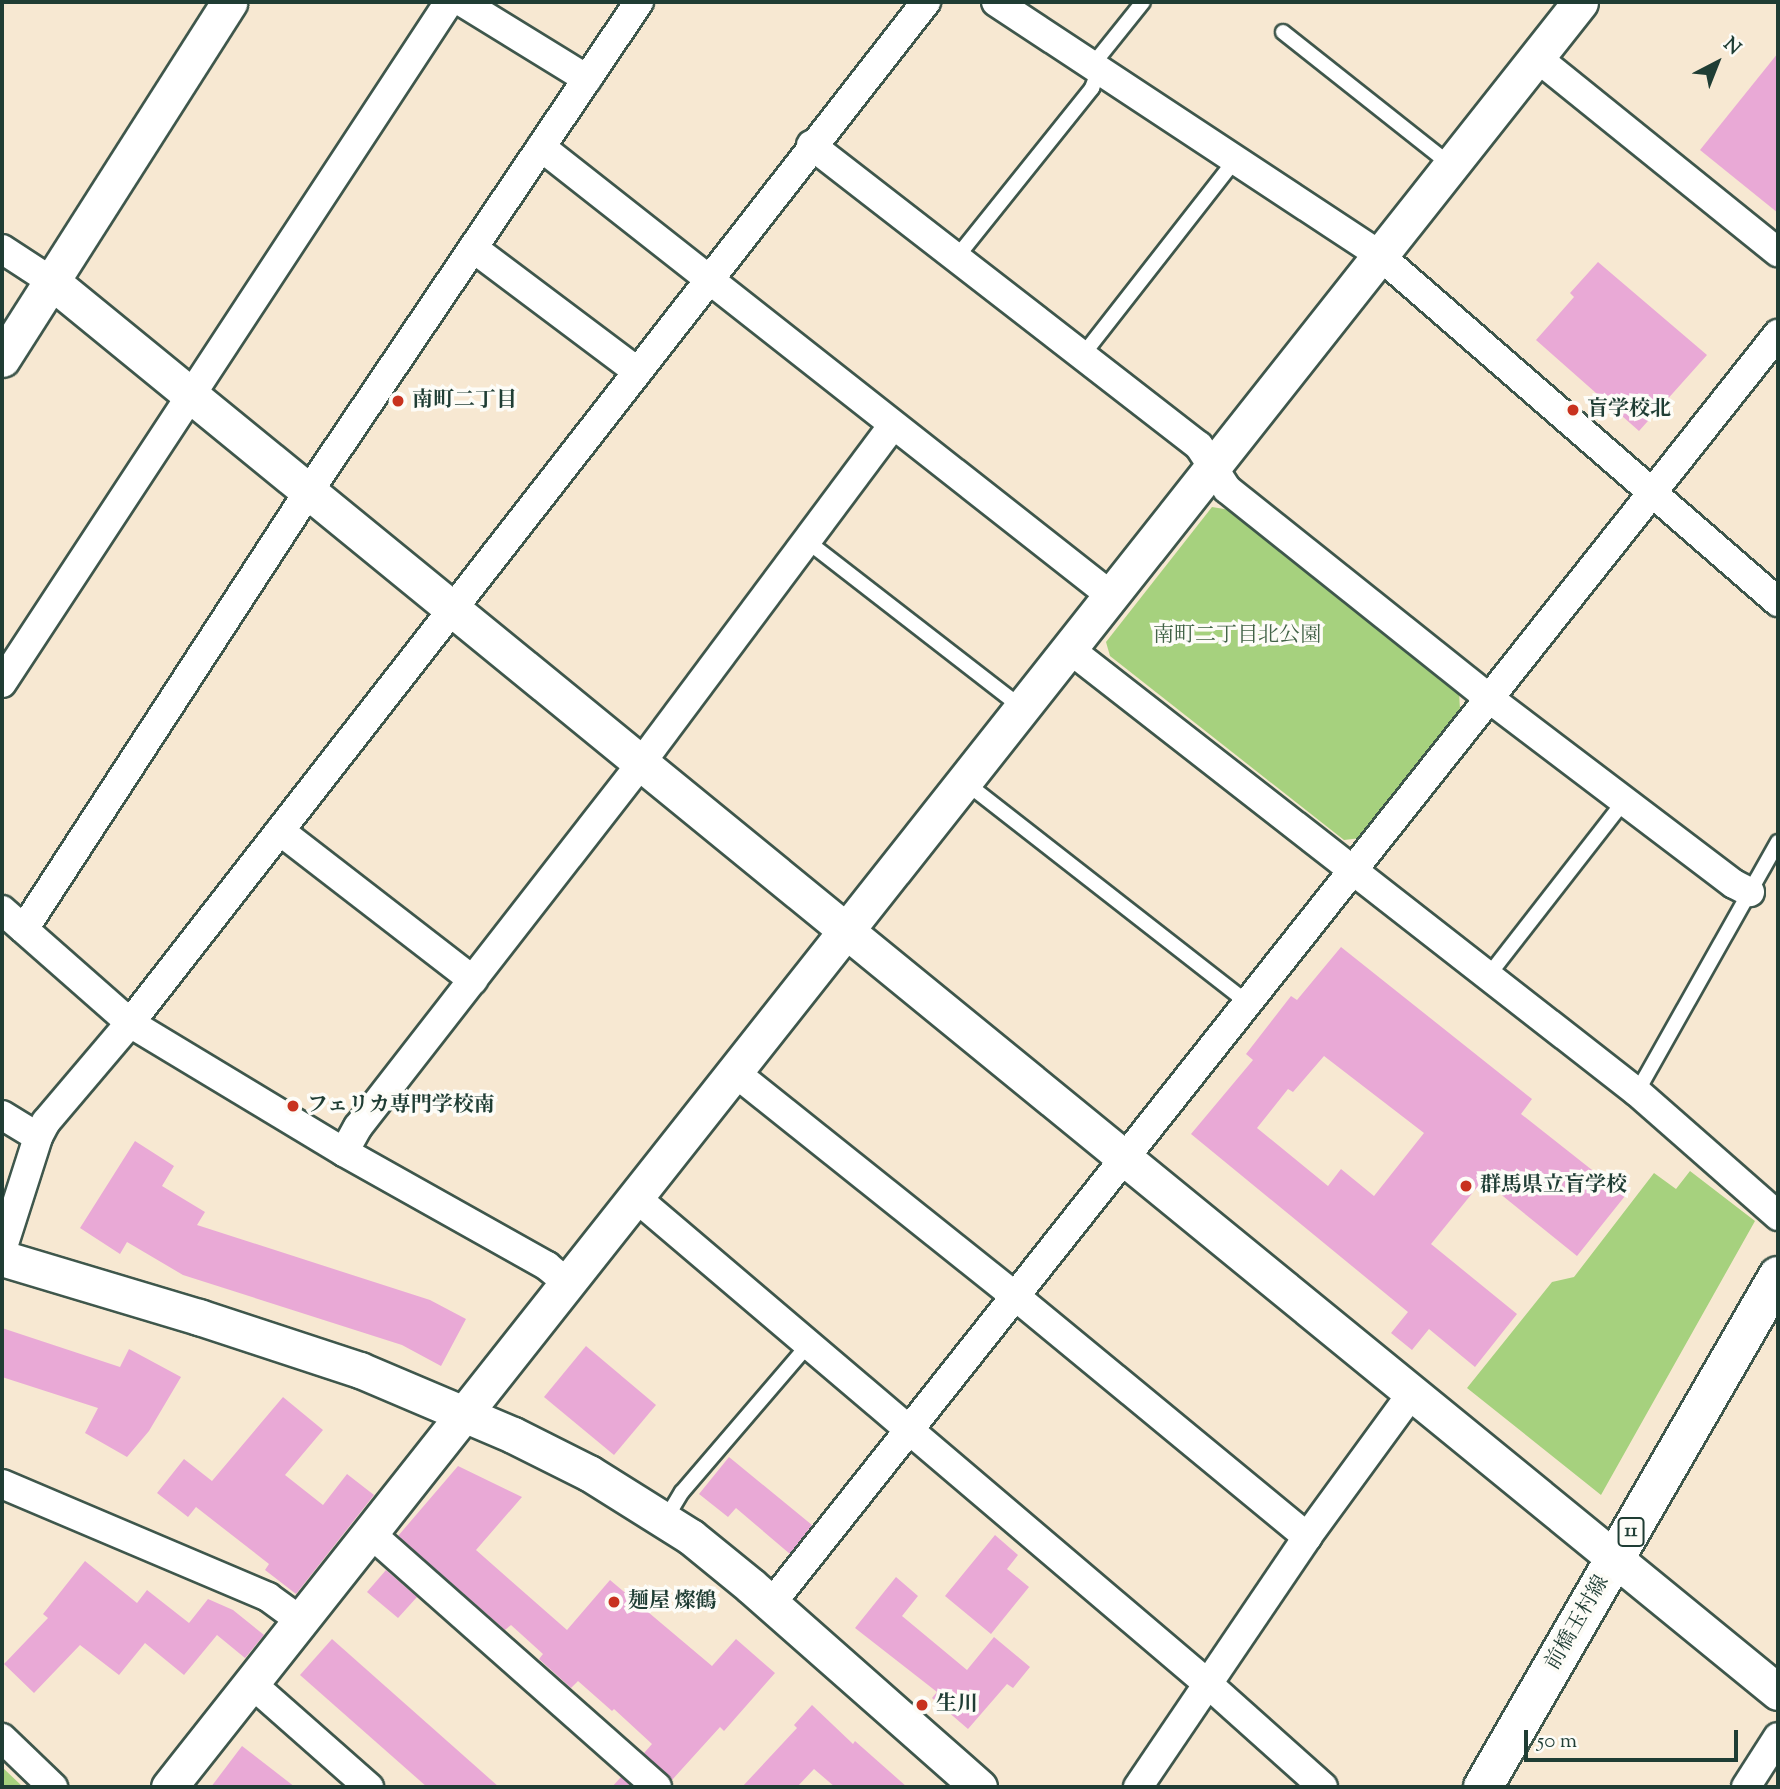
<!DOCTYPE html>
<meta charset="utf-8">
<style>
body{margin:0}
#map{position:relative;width:1780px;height:1789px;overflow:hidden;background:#f7e8d2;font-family:"Sorts Mill Goudy","Noto Serif JP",serif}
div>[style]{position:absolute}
.green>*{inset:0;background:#a6d17e}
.building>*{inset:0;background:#e9a9d6}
.roads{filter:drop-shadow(2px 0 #3f574c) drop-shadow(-2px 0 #3f574c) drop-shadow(0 2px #3f574c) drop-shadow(0 -2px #3f574c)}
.service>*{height:14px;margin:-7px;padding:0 7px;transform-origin:7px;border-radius:7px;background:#fff}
.minor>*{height:28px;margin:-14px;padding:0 14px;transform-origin:14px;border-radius:14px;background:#fff}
.tertiary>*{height:35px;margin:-17.5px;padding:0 17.5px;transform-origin:17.5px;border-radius:17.5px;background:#fff}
.primary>*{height:38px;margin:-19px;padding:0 19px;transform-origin:19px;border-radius:19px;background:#fff}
.dots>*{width:19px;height:19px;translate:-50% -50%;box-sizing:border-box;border:4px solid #fdfcf7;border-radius:50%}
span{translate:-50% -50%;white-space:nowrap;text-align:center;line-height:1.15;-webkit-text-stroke:7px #fdfcf7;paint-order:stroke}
.shield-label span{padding:2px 5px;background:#fdfcf7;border:2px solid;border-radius:5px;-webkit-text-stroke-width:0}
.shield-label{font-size:19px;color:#1f3d34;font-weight:700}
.poi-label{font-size:21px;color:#1f3d34;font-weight:700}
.left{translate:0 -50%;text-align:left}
.park-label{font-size:21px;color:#416246}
.street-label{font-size:21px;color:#1f3d34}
.frame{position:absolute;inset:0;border:4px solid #1f3d34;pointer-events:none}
.north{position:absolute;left:1682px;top:28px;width:70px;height:70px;-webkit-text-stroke:5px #fdfcf7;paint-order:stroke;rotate:42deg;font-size:19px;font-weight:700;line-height:28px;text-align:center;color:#1f3d34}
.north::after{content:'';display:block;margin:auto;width:24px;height:32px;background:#1f3d34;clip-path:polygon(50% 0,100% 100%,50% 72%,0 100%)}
.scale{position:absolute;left:1524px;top:1730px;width:214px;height:32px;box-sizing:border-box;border:4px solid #1f3d34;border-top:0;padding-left:9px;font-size:21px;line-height:24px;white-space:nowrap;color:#1f3d34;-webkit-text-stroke:5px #fdfcf7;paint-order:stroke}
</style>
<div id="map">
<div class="green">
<i style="clip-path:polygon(1212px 507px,1230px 510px,1459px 692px,1460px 709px,1361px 838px,1344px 840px,1110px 656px,1106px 642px)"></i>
<i style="clip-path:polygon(1690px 1171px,1755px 1221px,1601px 1495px,1467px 1388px,1552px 1282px,1574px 1277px,1654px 1173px,1676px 1189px)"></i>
<i style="clip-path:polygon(2px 1767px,23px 1787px,2px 1787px)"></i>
</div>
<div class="building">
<i style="clip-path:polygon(1778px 53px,1778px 213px,1700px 150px)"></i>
<i style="clip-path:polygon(1598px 262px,1707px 355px,1639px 431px,1536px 340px,1574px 297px,1570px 293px)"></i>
<i style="clip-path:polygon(evenodd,1341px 947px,1532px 1099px,1521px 1114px,1625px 1196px,1577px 1256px,1483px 1180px,1431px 1244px,1517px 1314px,1475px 1367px,1429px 1329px,1412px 1350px,1391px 1333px,1408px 1312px,1191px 1134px,1253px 1060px,1246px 1054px,1291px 996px,1297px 1000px,1341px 947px,1324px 1056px,1424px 1133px,1374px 1196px,1341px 1169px,1328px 1186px,1257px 1128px,1288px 1089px,1293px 1092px,1324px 1056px)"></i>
<i style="clip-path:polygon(135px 1141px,174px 1166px,162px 1186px,205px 1212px,197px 1225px,430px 1300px,466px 1319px,441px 1366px,402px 1345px,183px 1275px,127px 1242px,120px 1254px,80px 1228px)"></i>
<i style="clip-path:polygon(2px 1328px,120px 1367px,129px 1349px,181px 1377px,149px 1431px,127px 1457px,85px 1433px,98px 1408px,2px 1377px)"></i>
<i style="clip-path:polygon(586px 1346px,656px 1405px,614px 1455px,544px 1397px)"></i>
<i style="clip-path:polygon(283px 1397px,323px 1430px,285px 1475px,323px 1505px,347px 1474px,374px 1495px,296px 1594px,265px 1570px,269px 1564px,196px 1507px,188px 1517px,157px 1493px,184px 1459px,212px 1481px)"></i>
<i style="clip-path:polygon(729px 1457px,812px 1525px,790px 1554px,736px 1508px,728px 1517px,699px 1494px)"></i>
<i style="clip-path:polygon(458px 1466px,522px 1497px,476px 1550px,567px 1630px,610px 1580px,712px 1666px,736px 1639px,775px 1673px,724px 1731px,720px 1727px,672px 1780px,644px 1753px,652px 1744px,614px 1709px,612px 1711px,578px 1681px,571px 1688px,539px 1659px,543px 1654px,511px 1625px,505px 1630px,398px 1536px)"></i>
<i style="clip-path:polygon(995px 1535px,1018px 1555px,1007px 1569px,1029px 1587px,991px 1634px,945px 1596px)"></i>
<i style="clip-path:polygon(85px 1561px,137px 1603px,147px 1590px,189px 1623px,208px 1599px,233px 1610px,264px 1635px,245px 1658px,217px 1635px,184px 1675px,145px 1643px,119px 1675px,80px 1645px,34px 1693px,4px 1664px,48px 1618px,43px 1614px)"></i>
<i style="clip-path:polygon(386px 1570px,417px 1597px,398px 1618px,367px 1592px)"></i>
<i style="clip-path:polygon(896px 1577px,918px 1596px,902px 1616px,967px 1670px,994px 1637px,1030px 1667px,1013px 1688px,1007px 1684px,968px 1729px,932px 1698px,937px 1692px,855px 1628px)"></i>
<i style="clip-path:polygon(332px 1639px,499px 1787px,427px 1787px,300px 1675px)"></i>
<i style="clip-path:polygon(812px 1705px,853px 1744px,855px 1741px,907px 1787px,835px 1787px,814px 1769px,797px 1787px,742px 1787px,797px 1728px,794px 1725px)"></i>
<i style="clip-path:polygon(242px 1746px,295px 1787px,211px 1787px)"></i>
<i style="clip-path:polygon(621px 1777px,632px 1787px,612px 1787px)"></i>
</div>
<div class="roads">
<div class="service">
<i style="left:1283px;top:32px;width:214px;rotate:38.4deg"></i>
<i style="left:956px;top:258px;width:218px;rotate:-51.3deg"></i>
<i style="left:1092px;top:88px;width:19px;rotate:-69deg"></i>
<i style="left:1099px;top:70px;width:13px;rotate:-90deg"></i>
<i style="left:1099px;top:57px;width:70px;rotate:-51.3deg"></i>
<i style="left:1082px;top:356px;width:249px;rotate:-52deg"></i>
<i style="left:807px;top:541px;width:271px;rotate:37.8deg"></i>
<i style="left:965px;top:782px;width:359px;rotate:38deg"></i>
<i style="left:1488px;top:976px;width:222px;rotate:-52.1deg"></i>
<i style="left:1637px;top:1092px;width:287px;rotate:-60.6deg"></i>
<i style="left:665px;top:1520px;width:33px;rotate:-59deg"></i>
<i style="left:682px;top:1492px;width:195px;rotate:-49.4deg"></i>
</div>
<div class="minor">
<i style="left:462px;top:2px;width:147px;rotate:31.6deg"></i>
<i style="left:996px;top:2px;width:459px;rotate:33.4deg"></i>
<i style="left:1379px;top:255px;width:529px;rotate:41.01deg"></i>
<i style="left:1536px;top:57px;width:311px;rotate:38.9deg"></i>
<i style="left:811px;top:145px;width:491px;rotate:37.8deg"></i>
<i style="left:1199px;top:446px;width:51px;rotate:56.9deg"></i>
<i style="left:1227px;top:489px;width:337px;rotate:38.6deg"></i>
<i style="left:1490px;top:699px;width:306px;rotate:37.2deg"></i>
<i style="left:1734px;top:884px;width:18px;rotate:27deg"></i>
<i style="left:541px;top:147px;width:724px;rotate:38.21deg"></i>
<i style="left:473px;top:248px;width:206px;rotate:36.9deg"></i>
<i style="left:2px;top:249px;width:59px;rotate:33.1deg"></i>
<i style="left:1068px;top:648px;width:722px;rotate:37.97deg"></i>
<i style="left:1637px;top:1092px;width:188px;rotate:41.3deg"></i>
<i style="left:2px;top:683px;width:815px;rotate:-56.72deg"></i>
<i style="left:280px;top:831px;width:244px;rotate:37.7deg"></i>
<i style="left:2px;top:910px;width:171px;rotate:41.4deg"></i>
<i style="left:130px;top:1023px;width:250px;rotate:31.1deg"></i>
<i style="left:344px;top:1152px;width:233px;rotate:29.3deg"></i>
<i style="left:547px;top:1266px;width:25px;rotate:40deg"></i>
<i style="left:24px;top:929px;width:523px;rotate:-56.95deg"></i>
<i style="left:309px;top:491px;width:590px;rotate:-55.99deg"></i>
<i style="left:733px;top:1071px;width:361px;rotate:38.6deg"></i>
<i style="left:1015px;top:1296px;width:379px;rotate:39.5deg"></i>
<i style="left:2px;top:1115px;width:42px;rotate:31.4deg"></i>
<i style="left:344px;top:1152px;width:29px;rotate:-61deg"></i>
<i style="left:358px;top:1127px;width:461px;rotate:-52.1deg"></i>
<i style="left:641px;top:763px;width:420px;rotate:-53.3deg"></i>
<i style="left:634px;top:1196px;width:753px;rotate:40.37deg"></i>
<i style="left:1208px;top:1684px;width:154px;rotate:41.8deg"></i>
<i style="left:2px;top:1250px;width:119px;rotate:-72.3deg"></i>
<i style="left:38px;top:1137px;width:17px;rotate:-62deg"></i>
<i style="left:46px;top:1122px;width:130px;rotate:-49.7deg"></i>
<i style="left:130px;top:1023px;width:1295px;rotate:-52.06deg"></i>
<i style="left:2px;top:1484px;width:289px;rotate:23deg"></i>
<i style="left:268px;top:1597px;width:41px;rotate:36deg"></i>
<i style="left:370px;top:1533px;width:383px;rotate:41.5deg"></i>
<i style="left:771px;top:1604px;width:1621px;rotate:-51.59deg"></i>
<i style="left:252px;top:1684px;width:156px;rotate:41.4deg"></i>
<i style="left:2px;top:1738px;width:71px;rotate:43.9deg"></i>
<i style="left:1138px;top:1787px;width:302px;rotate:-55.9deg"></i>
<i style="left:1307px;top:1537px;width:178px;rotate:-53.9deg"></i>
<i style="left:1746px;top:1787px;width:59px;rotate:-57.4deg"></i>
</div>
<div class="tertiary">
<i style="left:51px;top:281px;width:2230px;rotate:39.25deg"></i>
<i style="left:2px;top:359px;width:423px;rotate:-57.5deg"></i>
<i style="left:2px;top:1258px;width:206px;rotate:16.7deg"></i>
<i style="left:199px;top:1317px;width:169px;rotate:18.2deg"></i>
<i style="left:360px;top:1370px;width:166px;rotate:23deg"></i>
<i style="left:513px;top:1435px;width:85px;rotate:26.6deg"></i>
<i style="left:589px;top:1473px;width:120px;rotate:32.1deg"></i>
<i style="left:691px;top:1537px;width:77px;rotate:39.2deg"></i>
<i style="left:751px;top:1586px;width:304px;rotate:41.4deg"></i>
<i style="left:169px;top:1787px;width:2275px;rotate:-51.67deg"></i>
</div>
<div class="primary">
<i style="left:1483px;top:1787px;width:590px;rotate:-60deg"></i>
</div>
</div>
<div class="dots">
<i style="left:398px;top:401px;background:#c8321e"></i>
<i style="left:1573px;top:410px;background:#c8321e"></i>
<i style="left:293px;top:1106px;background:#c8321e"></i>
<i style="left:1466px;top:1186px;background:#c8321e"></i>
<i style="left:614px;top:1602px;background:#c8321e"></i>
<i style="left:922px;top:1705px;background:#c8321e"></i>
</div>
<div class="shield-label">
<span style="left:1631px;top:1532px">11</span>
</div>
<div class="poi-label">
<span class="left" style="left:412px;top:401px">南町二丁目</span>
<span class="left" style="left:1587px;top:410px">盲学校北</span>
<span class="left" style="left:307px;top:1106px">フェリカ専門学校南</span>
<span class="left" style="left:1480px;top:1186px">群馬県立盲学校</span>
<span class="left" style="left:628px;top:1602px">麺屋 燦鶴</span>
<span class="left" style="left:936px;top:1705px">生川</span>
</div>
<div class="park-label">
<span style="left:1237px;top:636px">南町二丁目北公園</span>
</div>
<div class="street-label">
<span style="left:1578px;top:1623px;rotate:-60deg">前橋玉村線</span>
</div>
<div class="frame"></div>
<div class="north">N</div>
<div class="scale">50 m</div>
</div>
